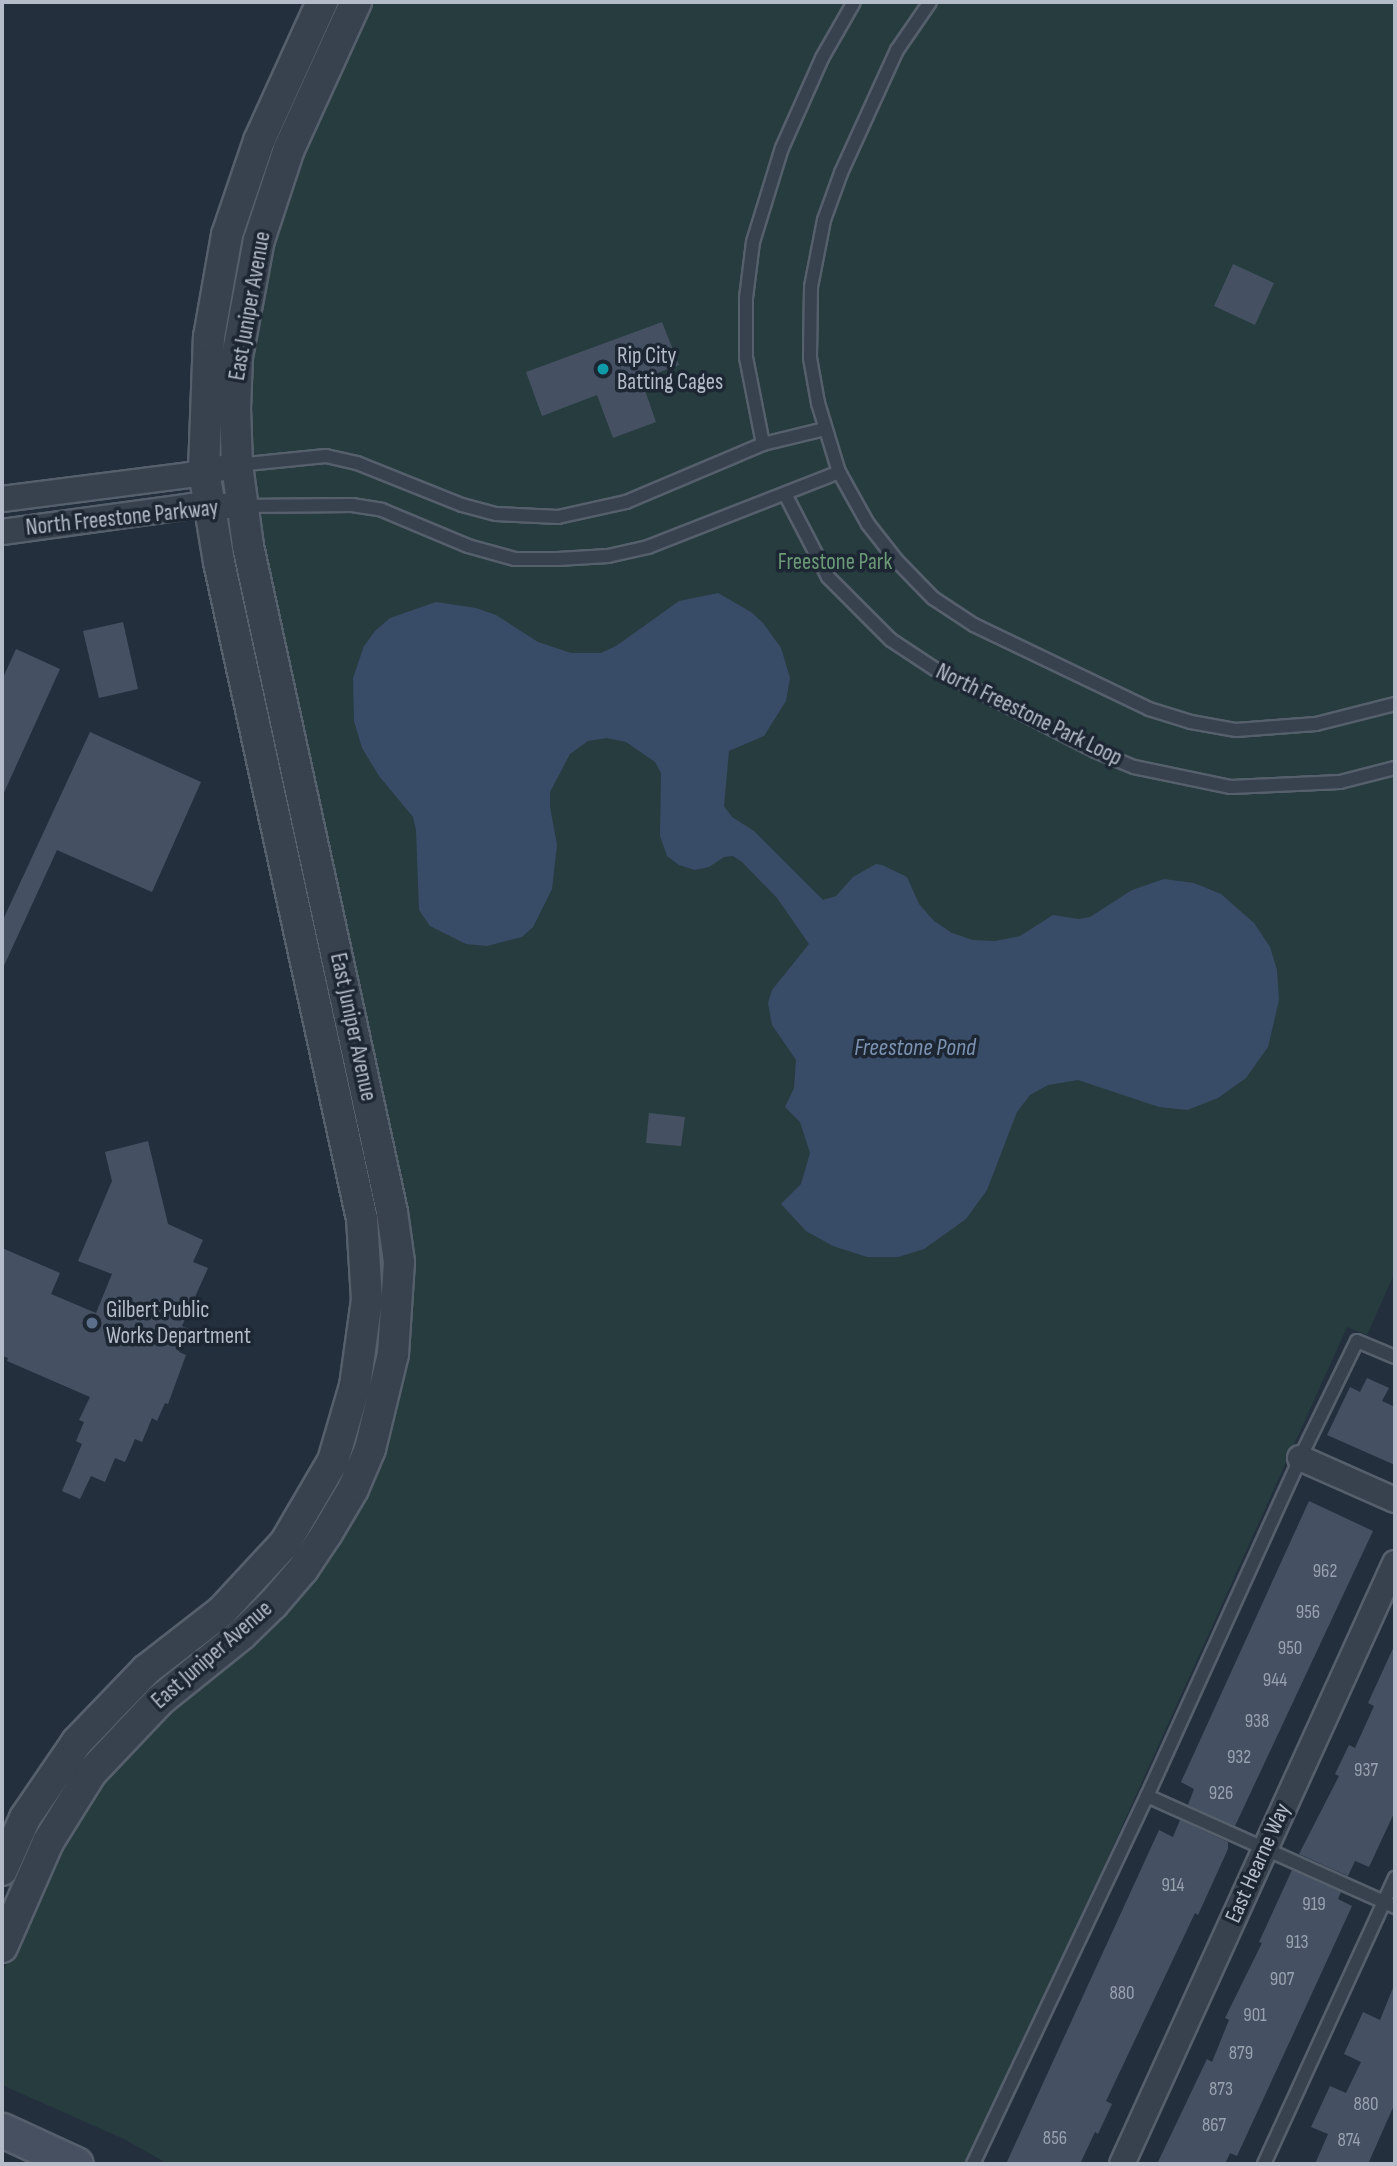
<!DOCTYPE html>
<style>
body{margin:0}
#map{position:relative;width:1397px;height:2166px;overflow:hidden;background:#242f3e;font-family:"Sofia Sans Condensed",sans-serif}
div>[style]{position:absolute}
.green>*{inset:0;background:#263c3f}
.water>*{inset:0;background:#394c67}
.building>*{inset:0;background:#455162}
.roads{filter:drop-shadow(2px 0 #565f6c) drop-shadow(-2px 0 #565f6c) drop-shadow(0 2px #565f6c) drop-shadow(0 -2px #565f6c)}
.service>*{height:12px;margin:-6px;padding:0 6px;transform-origin:6px;border-radius:6px;background:#38414e}
.minor>*{height:24px;margin:-12px;padding:0 12px;transform-origin:12px;border-radius:12px;background:#38414e}
.tertiary>*{height:30px;margin:-15px;padding:0 15px;transform-origin:15px;border-radius:15px;background:#38414e}
.secondary>*{height:33px;margin:-16.5px;padding:0 16.5px;transform-origin:16.5px;border-radius:16.5px;background:#465061}
.dots>*{width:19px;height:19px;translate:-50% -50%;box-sizing:border-box;border:4px solid #1d2633;border-radius:50%}
span{translate:-50% -50%;white-space:nowrap;text-align:center;line-height:1.15;-webkit-text-stroke:7px #1d2633;paint-order:stroke}
.number-label{font-size:19px;color:#98a1af}
.number-label span{-webkit-text-stroke-width:0}
.street-label{font-size:23px;color:#b4bcc9}
.poi-label{font-size:23px;color:#b4bcc9}
.left{translate:0 -50%;text-align:left}
.park-label{font-size:23px;color:#6b9a76}
.water-label{font-size:24px;color:#7c92b1;font-style:italic}
.frame{position:absolute;inset:0;border:4px solid #b4bcc9;pointer-events:none}
</style>
<div id="map">
<div class="green">
<i style="clip-path:polygon(370px 2px,1395px 2px,1395px 1272px,1367px 1335px,1347px 1327px,1100px 1875px,964px 2164px,168px 2164px,124px 2139px,2px 2085px,2px 1974px,54px 1853px,88px 1795px,146px 1727px,273px 1622px,403px 1353px,260px 548px,246px 420px,248px 352px,281px 206px)"></i>
</div>
<div class="water">
<i style="clip-path:polygon(718px 593px,751px 612px,763px 623px,781px 648px,790px 678px,786px 701px,764px 736px,729px 751px,724px 806px,732px 817px,754px 831px,823px 900px,836px 896px,853px 877px,876px 864px,882px 865px,907px 877px,919px 904px,934px 921px,952px 933px,973px 940px,995px 941px,1020px 936px,1053px 915px,1079px 919px,1090px 917px,1132px 890px,1164px 879px,1194px 883px,1221px 894px,1254px 923px,1270px 947px,1277px 970px,1279px 1000px,1268px 1047px,1246px 1078px,1218px 1098px,1187px 1110px,1159px 1107px,1078px 1080px,1048px 1085px,1030px 1095px,1017px 1112px,987px 1190px,966px 1219px,924px 1249px,898px 1257px,867px 1257px,833px 1246px,806px 1231px,781px 1204px,801px 1184px,810px 1153px,800px 1122px,785px 1107px,794px 1088px,796px 1060px,772px 1025px,768px 1003px,772px 990px,809px 944px,777px 898px,742px 862px,733px 856px,724px 857px,709px 867px,695px 870px,679px 865px,667px 856px,660px 836px,661px 773px,655px 762px,626px 742px,607px 738px,588px 741px,570px 754px,550px 792px,550px 807px,557px 845px,552px 889px,533px 927px,522px 937px,487px 946px,466px 944px,430px 926px,419px 910px,416px 830px,413px 817px,379px 776px,362px 748px,354px 721px,353px 678px,364px 646px,375px 631px,390px 618px,436px 602px,476px 608px,496px 615px,538px 642px,571px 653px,601px 653px,616px 646px,679px 601px)"></i>
</div>
<div class="building">
<i style="clip-path:polygon(1233px 264px,1274px 283px,1255px 325px,1214px 306px)"></i>
<i style="clip-path:polygon(662px 322px,679px 365px,641px 379px,656px 422px,613px 438px,597px 395px,542px 416px,526px 372px)"></i>
<i style="clip-path:polygon(123px 622px,138px 689px,99px 698px,83px 631px)"></i>
<i style="clip-path:polygon(16px 649px,60px 669px,2px 797px,2px 680px)"></i>
<i style="clip-path:polygon(90px 732px,201px 782px,152px 892px,57px 850px,2px 970px,2px 922px)"></i>
<i style="clip-path:polygon(649px 1113px,685px 1117px,681px 1146px,646px 1143px)"></i>
<i style="clip-path:polygon(148px 1141px,168px 1224px,203px 1240px,193px 1262px,208px 1268px,182px 1326px,189px 1329px,179px 1352px,186px 1355px,168px 1404px,165px 1403px,157px 1421px,152px 1418px,142px 1442px,135px 1439px,125px 1462px,115px 1458px,105px 1482px,91px 1476px,80px 1499px,62px 1491px,82px 1444px,76px 1441px,84px 1422px,79px 1420px,90px 1397px,7px 1361px,8px 1358px,2px 1356px,2px 1248px,60px 1273px,51px 1294px,96px 1313px,112px 1274px,78px 1261px,112px 1181px,105px 1152px)"></i>
<i style="clip-path:polygon(1367px 1378px,1389px 1388px,1382px 1401px,1395px 1407px,1395px 1465px,1327px 1435px,1350px 1387px,1360px 1392px)"></i>
<i style="clip-path:polygon(1309px 1501px,1373px 1531px,1235px 1826px,1188px 1805px,1194px 1789px,1181px 1782px)"></i>
<i style="clip-path:polygon(1395px 1644px,1395px 1811px,1369px 1867px,1355px 1861px,1348px 1876px,1299px 1854px,1339px 1776px,1335px 1774px,1349px 1745px,1355px 1748px,1374px 1706px,1368px 1703px)"></i>
<i style="clip-path:polygon(1180px 1820px,1228px 1842px,1228px 1849px,1198px 1915px,1195px 1913px,1106px 2101px,1112px 2104px,1098px 2134px,1095px 2132px,1080px 2164px,1006px 2164px,1159px 1830px,1173px 1837px)"></i>
<i style="clip-path:polygon(1292px 1870px,1341px 1892px,1338px 1899px,1352px 1906px,1319px 1978px,1237px 2156px,1230px 2153px,1225px 2164px,1157px 2164px,1207px 2059px,1212px 2062px,1229px 2020px,1225px 2018px,1262px 1943px,1259px 1942px)"></i>
<i style="clip-path:polygon(1395px 1983px,1395px 2103px,1368px 2164px,1315px 2164px,1328px 2134px,1311px 2127px,1330px 2086px,1346px 2093px,1361px 2062px,1344px 2054px,1363px 2012px,1380px 2020px)"></i>
</div>
<div class="roads">
<div class="service">
<i style="left:930px;top:2px;width:58px;rotate:124.5deg"></i>
<i style="left:897px;top:50px;width:135px;rotate:114.5deg"></i>
<i style="left:841px;top:173px;width:50px;rotate:109.9deg"></i>
<i style="left:824px;top:220px;width:68px;rotate:101deg"></i>
<i style="left:811px;top:287px;width:71px;rotate:90.8deg"></i>
<i style="left:810px;top:358px;width:46px;rotate:79.9deg"></i>
<i style="left:818px;top:403px;width:72px;rotate:73.1deg"></i>
<i style="left:839px;top:472px;width:60px;rotate:60.9deg"></i>
<i style="left:868px;top:524px;width:47px;rotate:51.9deg"></i>
<i style="left:897px;top:561px;width:52px;rotate:45.8deg"></i>
<i style="left:933px;top:598px;width:49px;rotate:33.4deg"></i>
<i style="left:974px;top:625px;width:194px;rotate:25.6deg"></i>
<i style="left:1149px;top:709px;width:44px;rotate:17.2deg"></i>
<i style="left:1191px;top:722px;width:46px;rotate:10.1deg"></i>
<i style="left:1236px;top:730px;width:80px;rotate:-4.3deg"></i>
<i style="left:1316px;top:724px;width:81px;rotate:-14.2deg"></i>
<i style="left:763px;top:444px;width:89px;rotate:-101.1deg"></i>
<i style="left:746px;top:357px;width:59px;rotate:-90deg"></i>
<i style="left:746px;top:298px;width:56px;rotate:-82.9deg"></i>
<i style="left:753px;top:242px;width:98px;rotate:-72.9deg"></i>
<i style="left:782px;top:148px;width:98px;rotate:-66deg"></i>
<i style="left:822px;top:58px;width:64px;rotate:-60.3deg"></i>
<i style="left:237px;top:465px;width:89px;rotate:-5.8deg"></i>
<i style="left:326px;top:456px;width:32px;rotate:13deg"></i>
<i style="left:357px;top:463px;width:113px;rotate:21.8deg"></i>
<i style="left:462px;top:505px;width:35px;rotate:15deg"></i>
<i style="left:496px;top:514px;width:62px;rotate:2.8deg"></i>
<i style="left:558px;top:517px;width:70px;rotate:-12.4deg"></i>
<i style="left:626px;top:502px;width:149px;rotate:-22.9deg"></i>
<i style="left:763px;top:444px;width:64px;rotate:-13.6deg"></i>
<i style="left:785px;top:494px;width:93px;rotate:62.6deg"></i>
<i style="left:828px;top:577px;width:89px;rotate:45deg"></i>
<i style="left:891px;top:640px;width:53px;rotate:33.4deg"></i>
<i style="left:935px;top:669px;width:180px;rotate:27.1deg"></i>
<i style="left:1095px;top:751px;width:42px;rotate:22.3deg"></i>
<i style="left:1134px;top:767px;width:99px;rotate:11.7deg"></i>
<i style="left:1231px;top:787px;width:109px;rotate:-2.6deg"></i>
<i style="left:1340px;top:782px;width:57px;rotate:-14.3deg"></i>
<i style="left:242px;top:506px;width:110px;rotate:-0.5deg"></i>
<i style="left:352px;top:505px;width:30px;rotate:9deg"></i>
<i style="left:382px;top:510px;width:93px;rotate:22.7deg"></i>
<i style="left:468px;top:546px;width:49px;rotate:15.5deg"></i>
<i style="left:515px;top:559px;width:43px"></i>
<i style="left:558px;top:559px;width:50px;rotate:-3.4deg"></i>
<i style="left:608px;top:556px;width:41px;rotate:-12.7deg"></i>
<i style="left:648px;top:547px;width:205px;rotate:-21.4deg"></i>
<i style="left:1147px;top:1796px;width:272px;rotate:24.1deg"></i>
<i style="left:973px;top:2164px;width:407px;rotate:-64.7deg"></i>
<i style="left:1147px;top:1796px;width:371px;rotate:-65.6deg"></i>
<i style="left:1300px;top:1458px;width:130px;rotate:-64deg"></i>
<i style="left:1357px;top:1341px;width:41px;rotate:22.8deg"></i>
<i style="left:1264px;top:2164px;width:315px;rotate:-65.4deg"></i>
</div>
<div class="minor">
<i style="left:2px;top:499px;width:190px;rotate:-7.3deg"></i>
<i style="left:190px;top:475px;width:48px;rotate:-12deg"></i>
<i style="left:2px;top:532px;width:191px;rotate:-7.8deg"></i>
<i style="left:191px;top:506px;width:51px"></i>
<i style="left:1300px;top:1458px;width:104px;rotate:23.9deg"></i>
<i style="left:1122px;top:2164px;width:660px;rotate:-65.57deg"></i>
</div>
<div class="tertiary">
<i style="left:2px;top:1870px;width:57px;rotate:-66.1deg"></i>
<i style="left:25px;top:1818px;width:92px;rotate:-55.6deg"></i>
<i style="left:77px;top:1742px;width:100px;rotate:-46.2deg"></i>
<i style="left:146px;top:1670px;width:96px;rotate:-37.8deg"></i>
<i style="left:222px;top:1611px;width:93px;rotate:-47.2deg"></i>
<i style="left:285px;top:1543px;width:95px;rotate:-59.7deg"></i>
<i style="left:333px;top:1461px;width:78px;rotate:-73.7deg"></i>
<i style="left:355px;top:1386px;width:87px;rotate:-82.1deg"></i>
<i style="left:367px;top:1300px;width:81px;rotate:-93.5deg"></i>
<i style="left:362px;top:1219px;width:672px;rotate:-102.28deg"></i>
<i style="left:219px;top:562px;width:92px;rotate:-99.4deg"></i>
<i style="left:204px;top:471px;width:134px;rotate:-87.9deg"></i>
<i style="left:209px;top:337px;width:104px;rotate:-80deg"></i>
<i style="left:227px;top:235px;width:99px;rotate:-71.2deg"></i>
<i style="left:259px;top:141px;width:153px;rotate:-65.6deg"></i>
<i style="left:2px;top:1947px;width:115px;rotate:-66.3deg"></i>
<i style="left:48px;top:1842px;width:81px;rotate:-58.1deg"></i>
<i style="left:91px;top:1773px;width:100px;rotate:-46.6deg"></i>
<i style="left:160px;top:1700px;width:105px;rotate:-38.8deg"></i>
<i style="left:242px;top:1634px;width:43px;rotate:-44.1deg"></i>
<i style="left:273px;top:1604px;width:46px;rotate:-49.4deg"></i>
<i style="left:303px;top:1569px;width:43px;rotate:-56.3deg"></i>
<i style="left:327px;top:1533px;width:51px;rotate:-59.4deg"></i>
<i style="left:353px;top:1489px;width:43px;rotate:-67deg"></i>
<i style="left:370px;top:1449px;width:98px;rotate:-76.4deg"></i>
<i style="left:393px;top:1354px;width:92px;rotate:-86.3deg"></i>
<i style="left:399px;top:1262px;width:50px;rotate:-98deg"></i>
<i style="left:392px;top:1212px;width:681px;rotate:-102.2deg"></i>
<i style="left:248px;top:546px;width:82px;rotate:-97.7deg"></i>
<i style="left:237px;top:465px;width:56px;rotate:-92deg"></i>
<i style="left:235px;top:409px;width:52px;rotate:-87.8deg"></i>
<i style="left:237px;top:357px;width:119px;rotate:-79.4deg"></i>
<i style="left:259px;top:240px;width:96px;rotate:-71.8deg"></i>
<i style="left:289px;top:149px;width:162px;rotate:-65.5deg"></i>
</div>
<div class="secondary">
<i style="left:2px;top:2130px;width:81px;rotate:24.7deg"></i>
</div>
</div>
<div class="dots">
<i style="left:603px;top:369px;background:#0f9aa8"></i>
<i style="left:92px;top:1323px;background:#5c6f8a"></i>
</div>
<div class="number-label">
<span style="left:1325px;top:1572px">962</span>
<span style="left:1308px;top:1613px">956</span>
<span style="left:1290px;top:1649px">950</span>
<span style="left:1275px;top:1681px">944</span>
<span style="left:1257px;top:1722px">938</span>
<span style="left:1239px;top:1758px">932</span>
<span style="left:1366px;top:1771px">937</span>
<span style="left:1221px;top:1794px">926</span>
<span style="left:1173px;top:1886px">914</span>
<span style="left:1314px;top:1905px">919</span>
<span style="left:1297px;top:1943px">913</span>
<span style="left:1282px;top:1980px">907</span>
<span style="left:1122px;top:1994px">880</span>
<span style="left:1255px;top:2016px">901</span>
<span style="left:1241px;top:2054px">879</span>
<span style="left:1221px;top:2090px">873</span>
<span style="left:1366px;top:2105px">880</span>
<span style="left:1214px;top:2126px">867</span>
<span style="left:1055px;top:2139px">856</span>
<span style="left:1349px;top:2141px">874</span>
</div>
<div class="street-label">
<span style="left:250px;top:306px;rotate:-80deg">East Juniper Avenue</span>
<span style="left:122px;top:518px;rotate:-6deg">North Freestone Parkway</span>
<span style="left:1029px;top:715px;rotate:26deg">North Freestone Park Loop</span>
<span style="left:353px;top:1027px;rotate:78deg">East Juniper Avenue</span>
<span style="left:212px;top:1655px;rotate:-41deg">East Juniper Avenue</span>
<span style="left:1258px;top:1863px;rotate:-66deg">East Hearne Way</span>
</div>
<div class="poi-label">
<span class="left" style="left:617px;top:369px">Rip City<br>Batting Cages</span>
<span class="left" style="left:106px;top:1323px">Gilbert Public<br>Works Department</span>
</div>
<div class="park-label">
<span style="left:835px;top:562px">Freestone Park</span>
</div>
<div class="water-label">
<span style="left:915px;top:1048px">Freestone Pond</span>
</div>
<div class="frame"></div>
</div>
